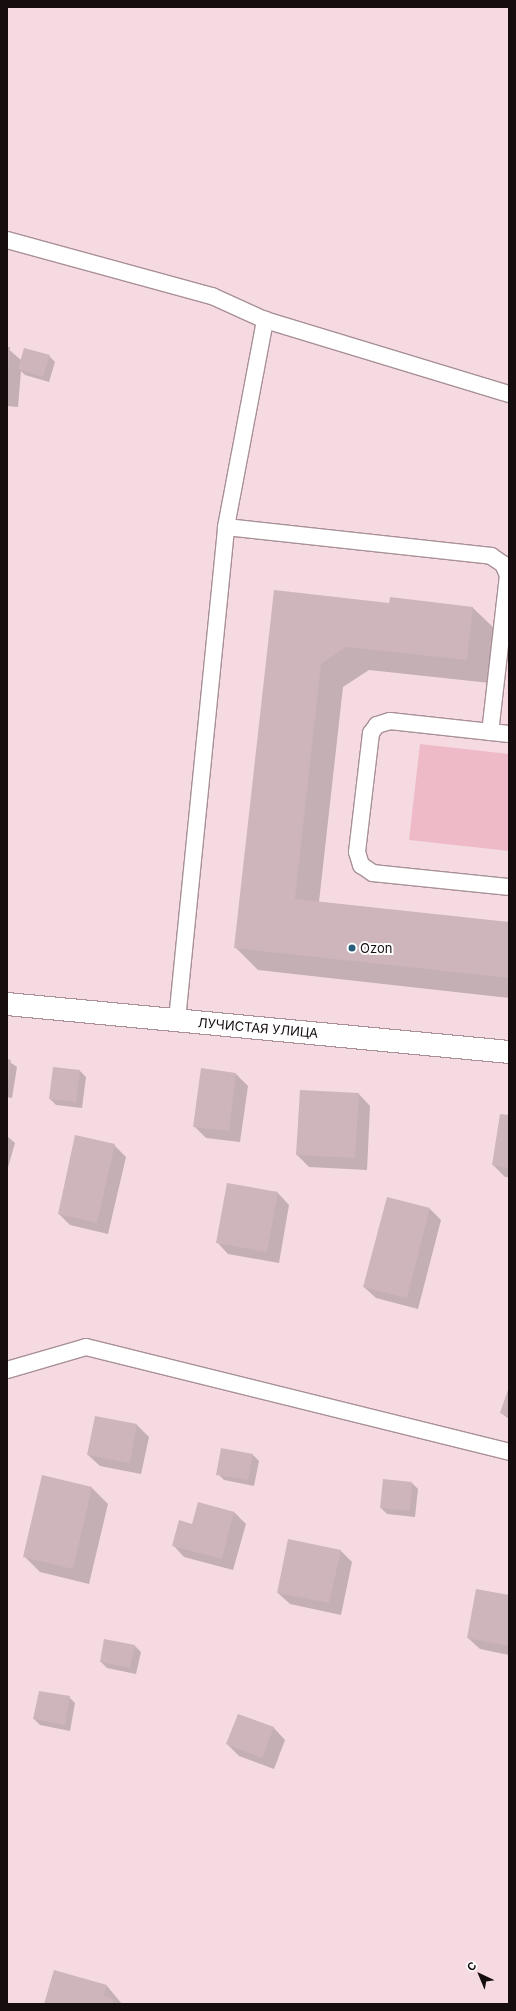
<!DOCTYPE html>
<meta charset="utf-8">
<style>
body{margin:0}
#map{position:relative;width:516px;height:2011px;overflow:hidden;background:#f5dbe1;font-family:Inter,sans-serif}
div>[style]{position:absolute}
.green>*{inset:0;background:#efbac7}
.shadow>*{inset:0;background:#0003}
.building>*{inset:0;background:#ceb5bb}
.roads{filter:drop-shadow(1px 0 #a89096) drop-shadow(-1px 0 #a89096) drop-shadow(0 1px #a89096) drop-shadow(0 -1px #a89096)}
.lane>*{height:16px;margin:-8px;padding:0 8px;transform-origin:8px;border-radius:8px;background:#fff}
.street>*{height:22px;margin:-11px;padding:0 11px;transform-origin:11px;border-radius:11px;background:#fff}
.dots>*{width:11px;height:11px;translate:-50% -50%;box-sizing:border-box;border:2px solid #fff;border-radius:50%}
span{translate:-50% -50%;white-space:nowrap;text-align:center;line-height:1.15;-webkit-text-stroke:4px #fff;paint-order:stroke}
.poi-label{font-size:13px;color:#160d0f}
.left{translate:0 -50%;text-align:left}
.street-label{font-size:13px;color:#160d0f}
.frame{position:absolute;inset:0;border:8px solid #160d0f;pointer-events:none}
.north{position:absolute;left:460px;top:1955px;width:40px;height:40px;-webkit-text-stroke:3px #fff;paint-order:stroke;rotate:316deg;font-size:11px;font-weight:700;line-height:16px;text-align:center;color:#160d0f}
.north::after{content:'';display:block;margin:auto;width:14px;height:18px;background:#160d0f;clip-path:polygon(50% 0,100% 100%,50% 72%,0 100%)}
</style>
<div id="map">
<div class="green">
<i style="clip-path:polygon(420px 744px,509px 754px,509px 851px,409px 840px)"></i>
</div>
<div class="shadow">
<i style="clip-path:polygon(7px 348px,21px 360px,49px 356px,55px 362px,49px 382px,25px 375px,21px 371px,18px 407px,7px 406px)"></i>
<i style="clip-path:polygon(275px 592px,390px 604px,473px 608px,496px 630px,490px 683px,369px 670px,343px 687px,319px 902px,509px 923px,509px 998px,258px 970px,235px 947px)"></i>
<i style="clip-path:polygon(7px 1060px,17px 1067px,12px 1098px,7px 1097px)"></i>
<i style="clip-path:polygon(80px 1071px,86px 1077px,82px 1108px,56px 1105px,50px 1099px)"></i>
<i style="clip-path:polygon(236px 1074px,248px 1086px,240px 1142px,206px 1138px,194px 1126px)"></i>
<i style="clip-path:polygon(359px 1094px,370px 1106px,367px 1170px,309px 1167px,297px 1155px)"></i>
<i style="clip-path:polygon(509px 1116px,509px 1177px,505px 1177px,493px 1165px)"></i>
<i style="clip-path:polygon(7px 1136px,15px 1143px,7px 1171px)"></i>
<i style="clip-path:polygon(114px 1145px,126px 1157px,108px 1234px,70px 1225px,59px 1214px)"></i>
<i style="clip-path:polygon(278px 1193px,289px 1205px,279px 1263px,228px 1254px,217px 1242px)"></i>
<i style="clip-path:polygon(430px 1209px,441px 1220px,418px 1309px,376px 1298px,364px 1287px)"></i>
<i style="clip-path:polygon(509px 1389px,509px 1419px,501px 1413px)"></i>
<i style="clip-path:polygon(96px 1417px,137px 1425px,149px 1437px,141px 1474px,100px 1466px,88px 1455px)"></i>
<i style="clip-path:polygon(253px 1455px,259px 1461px,254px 1486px,224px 1480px,218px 1474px)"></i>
<i style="clip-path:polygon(43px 1476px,92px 1488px,108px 1504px,89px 1584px,40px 1572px,24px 1556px)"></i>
<i style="clip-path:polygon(412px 1483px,418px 1489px,415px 1517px,387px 1514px,381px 1508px)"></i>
<i style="clip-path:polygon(199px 1503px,234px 1512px,246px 1524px,233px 1570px,184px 1557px,173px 1545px,193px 1525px)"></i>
<i style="clip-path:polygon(340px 1550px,352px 1562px,341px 1615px,290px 1604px,278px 1593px)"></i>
<i style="clip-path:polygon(509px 1596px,509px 1655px,480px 1649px,468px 1638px)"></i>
<i style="clip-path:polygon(135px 1646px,141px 1652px,136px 1674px,107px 1668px,101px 1662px)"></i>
<i style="clip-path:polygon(69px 1697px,75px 1703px,70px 1731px,40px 1725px,34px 1719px)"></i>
<i style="clip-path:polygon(239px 1715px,274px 1728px,285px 1740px,274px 1769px,239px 1756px,227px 1744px)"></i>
<i style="clip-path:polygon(54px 1971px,107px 1986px,122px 2004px,45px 2004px)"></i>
</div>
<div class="building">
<i style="clip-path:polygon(7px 347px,10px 347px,8px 373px,7px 373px)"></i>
<i style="clip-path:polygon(24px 348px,50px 355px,43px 377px,18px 369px)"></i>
<i style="clip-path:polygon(274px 590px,389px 603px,390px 597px,473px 607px,467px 660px,346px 647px,321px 664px,295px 899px,509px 922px,509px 978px,234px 948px)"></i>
<i style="clip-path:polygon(7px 1059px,11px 1060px,8px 1084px,7px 1084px)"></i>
<i style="clip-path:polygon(53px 1067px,80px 1070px,76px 1102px,49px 1099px)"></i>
<i style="clip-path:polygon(201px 1068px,236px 1073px,229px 1131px,193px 1127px)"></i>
<i style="clip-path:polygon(300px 1090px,359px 1093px,355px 1158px,296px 1155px)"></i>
<i style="clip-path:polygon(500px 1114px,509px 1115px,509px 1168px,492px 1165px)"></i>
<i style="clip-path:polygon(75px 1135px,115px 1144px,97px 1223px,58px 1214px)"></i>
<i style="clip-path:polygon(227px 1183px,278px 1192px,267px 1252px,216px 1243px)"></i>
<i style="clip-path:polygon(387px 1197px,430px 1208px,407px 1298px,363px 1287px)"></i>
<i style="clip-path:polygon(509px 1387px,509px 1416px,500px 1413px)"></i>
<i style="clip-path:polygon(95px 1416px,137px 1424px,130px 1463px,87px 1455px)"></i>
<i style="clip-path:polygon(221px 1448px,253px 1454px,248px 1480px,216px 1475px)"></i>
<i style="clip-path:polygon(42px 1475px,92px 1487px,73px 1569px,23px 1557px)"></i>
<i style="clip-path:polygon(383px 1479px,412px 1482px,410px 1511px,380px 1508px)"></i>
<i style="clip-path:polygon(198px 1502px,234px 1512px,222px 1559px,172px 1546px,179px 1520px,192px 1524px)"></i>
<i style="clip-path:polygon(288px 1539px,341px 1550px,329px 1603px,277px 1593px)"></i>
<i style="clip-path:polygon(476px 1589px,509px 1595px,509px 1646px,467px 1638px)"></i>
<i style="clip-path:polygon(104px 1639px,135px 1645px,130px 1668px,100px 1662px)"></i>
<i style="clip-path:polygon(39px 1691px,70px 1696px,65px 1725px,33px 1719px)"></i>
<i style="clip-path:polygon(238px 1714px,274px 1727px,262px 1758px,226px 1744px)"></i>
<i style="clip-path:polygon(54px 1970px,107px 1985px,104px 1996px,114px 1999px,113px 2004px,44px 2004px)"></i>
</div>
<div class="roads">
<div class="lane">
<i style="left:7px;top:240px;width:213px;rotate:15.3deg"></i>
<i style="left:212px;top:296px;width:58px;rotate:24.4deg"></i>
<i style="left:226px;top:527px;width:267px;rotate:6.2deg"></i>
<i style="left:491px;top:556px;width:14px;rotate:34deg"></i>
<i style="left:503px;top:564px;width:12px;rotate:66deg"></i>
<i style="left:508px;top:575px;width:158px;rotate:96.5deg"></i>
<i style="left:509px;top:734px;width:120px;rotate:-173.8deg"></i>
<i style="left:390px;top:721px;width:14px;rotate:163deg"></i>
<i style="left:377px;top:725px;width:10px;rotate:127deg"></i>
<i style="left:371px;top:733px;width:120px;rotate:96.7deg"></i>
<i style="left:357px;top:852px;width:14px;rotate:73deg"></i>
<i style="left:361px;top:865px;width:14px;rotate:34deg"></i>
<i style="left:373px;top:873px;width:137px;rotate:5.9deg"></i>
<i style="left:177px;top:1020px;width:495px;rotate:-84.3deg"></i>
<i style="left:226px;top:527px;width:211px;rotate:-79.3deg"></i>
<i style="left:265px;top:320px;width:255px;rotate:16.9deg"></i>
<i style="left:7px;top:1370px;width:82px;rotate:-16.2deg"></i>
<i style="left:86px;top:1347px;width:436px;rotate:13.9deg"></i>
</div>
<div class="street">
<i style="left:7px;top:1004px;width:504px;rotate:5.46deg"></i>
</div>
</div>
<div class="dots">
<i style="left:352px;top:948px;background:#295e7a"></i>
</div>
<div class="poi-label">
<span class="left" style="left:360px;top:948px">Ozon</span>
</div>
<div class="street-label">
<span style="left:258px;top:1028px;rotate:5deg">ЛУЧИСТАЯ УЛИЦА</span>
</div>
<div class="frame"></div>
<div class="north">С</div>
</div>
